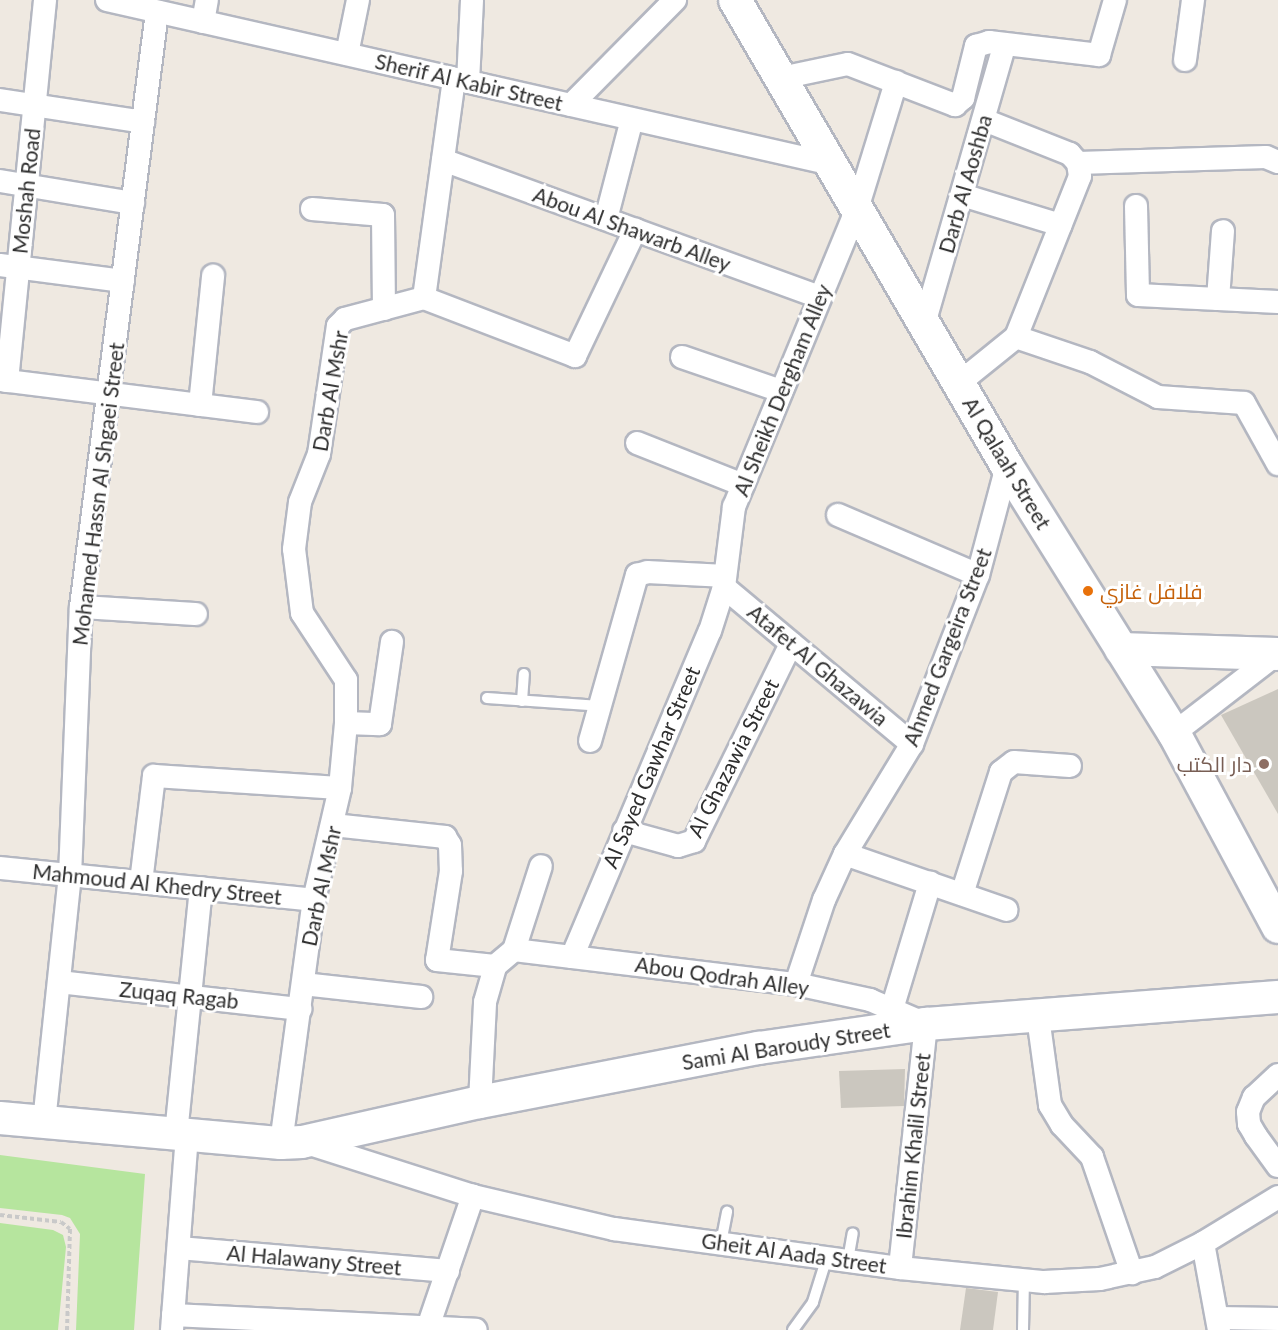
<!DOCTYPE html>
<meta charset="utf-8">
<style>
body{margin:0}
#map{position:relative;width:1278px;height:1330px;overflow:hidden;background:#efe9e1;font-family:Lato,Cairo,sans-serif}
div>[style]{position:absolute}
.green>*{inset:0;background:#b6e59e}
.building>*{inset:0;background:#cbc7bf}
.path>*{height:4px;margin-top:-2px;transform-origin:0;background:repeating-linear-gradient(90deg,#c9c9c9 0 4.5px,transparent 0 7.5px)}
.roads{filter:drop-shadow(2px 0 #b4b7c1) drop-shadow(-2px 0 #b4b7c1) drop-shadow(0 2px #b4b7c1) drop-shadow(0 -2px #b4b7c1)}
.lane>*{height:10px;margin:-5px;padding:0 5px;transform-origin:5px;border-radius:5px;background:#fff}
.street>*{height:22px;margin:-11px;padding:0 11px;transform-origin:11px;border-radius:11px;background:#fff}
.secondary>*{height:32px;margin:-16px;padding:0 16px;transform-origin:16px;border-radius:16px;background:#fff}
.dots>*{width:16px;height:16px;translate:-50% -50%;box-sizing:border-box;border:3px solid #fff;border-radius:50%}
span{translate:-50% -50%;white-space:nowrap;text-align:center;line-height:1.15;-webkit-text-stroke:6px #fff;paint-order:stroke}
.street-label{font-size:21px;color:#2e2e2e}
.food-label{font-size:21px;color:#c56008}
.left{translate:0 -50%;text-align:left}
.education-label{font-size:21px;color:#785e54}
.right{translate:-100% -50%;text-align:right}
</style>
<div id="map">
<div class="green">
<i style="clip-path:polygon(0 1155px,145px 1174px,134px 1330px,76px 1330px,80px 1234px,70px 1218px,62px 1215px,0 1208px)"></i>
<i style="clip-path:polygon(0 1223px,53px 1230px,63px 1235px,66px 1247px,58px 1330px,0 1330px)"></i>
</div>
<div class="building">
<i style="clip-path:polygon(1278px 689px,1278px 814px,1221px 715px)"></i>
<i style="clip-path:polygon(905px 1069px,904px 1106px,841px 1108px,839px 1071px)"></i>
<i style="clip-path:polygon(966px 1288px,998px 1292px,993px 1330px,960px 1330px)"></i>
</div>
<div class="path">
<i style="left:0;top:1215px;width:61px;rotate:6.5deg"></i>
<i style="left:61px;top:1222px;width:11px;rotate:38deg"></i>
<i style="left:70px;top:1229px;width:101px;rotate:91.7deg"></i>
</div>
<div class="roads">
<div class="lane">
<i style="left:487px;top:698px;width:113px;rotate:4deg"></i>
<i style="left:522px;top:701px;width:27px;rotate:-86deg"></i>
<i style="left:721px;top:1243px;width:32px;rotate:-79deg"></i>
<i style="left:848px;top:1260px;width:27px;rotate:-80deg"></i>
<i style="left:793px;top:1330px;width:34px;rotate:-54deg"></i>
<i style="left:813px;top:1302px;width:47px;rotate:-72.7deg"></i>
<i style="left:1023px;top:1330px;width:50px;rotate:-88.9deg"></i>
</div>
<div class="street">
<i style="left:107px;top:0;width:742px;rotate:12.76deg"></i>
<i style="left:203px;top:22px;width:22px;rotate:-80deg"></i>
<i style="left:347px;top:54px;width:55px;rotate:-78.5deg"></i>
<i style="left:1185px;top:60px;width:61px;rotate:-82.4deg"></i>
<i style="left:781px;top:78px;width:68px;rotate:-11.8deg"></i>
<i style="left:848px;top:64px;width:115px;rotate:21deg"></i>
<i style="left:955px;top:105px;width:11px;rotate:-41deg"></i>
<i style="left:963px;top:98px;width:54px;rotate:-76deg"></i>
<i style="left:976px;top:46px;width:14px;rotate:-17deg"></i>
<i style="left:989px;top:42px;width:111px;rotate:6.7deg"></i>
<i style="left:1099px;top:55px;width:57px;rotate:-73.8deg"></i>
<i style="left:468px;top:82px;width:82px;rotate:-87.2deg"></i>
<i style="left:0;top:100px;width:145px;rotate:8.7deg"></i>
<i style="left:571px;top:105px;width:148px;rotate:-45.3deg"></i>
<i style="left:443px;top:160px;width:401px;rotate:20deg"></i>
<i style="left:1078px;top:163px;width:188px;rotate:-1.8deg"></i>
<i style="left:1266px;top:157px;width:13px;rotate:23deg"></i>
<i style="left:0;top:181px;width:135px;rotate:9.4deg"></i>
<i style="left:962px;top:195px;width:103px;rotate:16.9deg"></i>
<i style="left:1136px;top:206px;width:89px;rotate:88.7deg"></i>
<i style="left:1138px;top:295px;width:140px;rotate:2.9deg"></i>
<i style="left:312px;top:209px;width:71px;rotate:4.8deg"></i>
<i style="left:383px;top:215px;width:94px;rotate:89.4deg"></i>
<i style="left:606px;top:219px;width:103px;rotate:-75.4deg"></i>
<i style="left:0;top:265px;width:124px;rotate:7.4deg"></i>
<i style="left:424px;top:298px;width:221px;rotate:-82.2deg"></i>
<i style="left:1218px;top:299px;width:68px;rotate:-85.8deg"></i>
<i style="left:924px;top:324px;width:291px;rotate:-73.9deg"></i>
<i style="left:1016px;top:337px;width:78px;rotate:18.7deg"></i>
<i style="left:1090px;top:362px;width:76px;rotate:27.2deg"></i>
<i style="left:1158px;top:397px;width:86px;rotate:4deg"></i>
<i style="left:1244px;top:403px;width:70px;rotate:60.9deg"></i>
<i style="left:682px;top:357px;width:105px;rotate:19deg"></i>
<i style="left:0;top:380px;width:259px;rotate:7.1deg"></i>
<i style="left:7px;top:381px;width:383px;rotate:-84.3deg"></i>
<i style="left:959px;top:383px;width:73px;rotate:-38.9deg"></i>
<i style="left:1016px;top:337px;width:173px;rotate:-68.3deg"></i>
<i style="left:1080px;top:176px;width:13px;rotate:-99deg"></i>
<i style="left:1078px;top:163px;width:12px;rotate:-132deg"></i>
<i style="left:1070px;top:154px;width:92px;rotate:-158.4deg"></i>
<i style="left:200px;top:405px;width:130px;rotate:-84.2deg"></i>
<i style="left:637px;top:443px;width:114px;rotate:21.6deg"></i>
<i style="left:838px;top:515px;width:152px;rotate:23.2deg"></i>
<i style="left:724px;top:587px;width:245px;rotate:39.9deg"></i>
<i style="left:81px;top:607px;width:115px;rotate:3.5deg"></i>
<i style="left:346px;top:723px;width:34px;rotate:2deg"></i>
<i style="left:380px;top:724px;width:83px;rotate:-81.7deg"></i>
<i style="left:1174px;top:733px;width:131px;rotate:-37.6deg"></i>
<i style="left:590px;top:741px;width:173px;rotate:-74.2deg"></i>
<i style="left:637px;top:575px;width:11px;rotate:-15deg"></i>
<i style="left:648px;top:572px;width:77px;rotate:3deg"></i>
<i style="left:333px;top:825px;width:113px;rotate:6.1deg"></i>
<i style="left:445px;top:837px;width:9px;rotate:58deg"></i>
<i style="left:450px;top:845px;width:26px;rotate:88deg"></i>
<i style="left:451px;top:871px;width:90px;rotate:98.9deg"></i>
<i style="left:437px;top:960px;width:58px;rotate:5.9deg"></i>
<i style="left:624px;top:831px;width:56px;rotate:15.5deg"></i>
<i style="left:678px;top:846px;width:17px;rotate:-17deg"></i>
<i style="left:694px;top:841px;width:220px;rotate:-63.8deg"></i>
<i style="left:845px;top:854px;width:171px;rotate:19.1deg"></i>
<i style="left:0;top:868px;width:316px;rotate:5.8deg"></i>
<i style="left:141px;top:882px;width:107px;rotate:-83deg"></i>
<i style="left:154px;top:776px;width:186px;rotate:3.7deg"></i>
<i style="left:962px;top:894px;width:128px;rotate:-72.3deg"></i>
<i style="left:1001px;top:772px;width:16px;rotate:-38deg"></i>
<i style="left:1014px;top:762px;width:56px;rotate:4.1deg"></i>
<i style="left:514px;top:950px;width:284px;rotate:6.9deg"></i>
<i style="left:796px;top:984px;width:76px;rotate:12.2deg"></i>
<i style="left:870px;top:1000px;width:61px;rotate:23.2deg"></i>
<i style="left:926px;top:1024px;width:245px;rotate:96.1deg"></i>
<i style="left:572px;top:957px;width:354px;rotate:-67.1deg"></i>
<i style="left:710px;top:631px;width:46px;rotate:-72.3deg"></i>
<i style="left:724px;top:587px;width:81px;rotate:-82.9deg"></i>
<i style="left:734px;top:507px;width:322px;rotate:-67.6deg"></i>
<i style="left:857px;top:209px;width:133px;rotate:-72.9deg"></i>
<i style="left:59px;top:982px;width:243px;rotate:6.4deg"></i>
<i style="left:303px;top:984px;width:119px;rotate:6.3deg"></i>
<i style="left:796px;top:984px;width:89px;rotate:-71.6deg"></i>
<i style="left:824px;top:900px;width:51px;rotate:-65.5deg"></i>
<i style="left:845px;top:854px;width:129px;rotate:-58.7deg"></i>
<i style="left:912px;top:744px;width:181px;rotate:-68.7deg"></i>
<i style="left:978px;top:575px;width:113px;rotate:-75.1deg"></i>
<i style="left:892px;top:1009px;width:132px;rotate:-73.2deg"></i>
<i style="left:1038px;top:1017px;width:89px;rotate:82.2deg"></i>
<i style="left:1050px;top:1105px;width:23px;rotate:59deg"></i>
<i style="left:1062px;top:1125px;width:44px;rotate:46.8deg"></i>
<i style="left:1092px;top:1157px;width:123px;rotate:71deg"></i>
<i style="left:1278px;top:1075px;width:33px;rotate:137deg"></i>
<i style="left:1254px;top:1097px;width:16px;rotate:112deg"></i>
<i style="left:1248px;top:1112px;width:12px;rotate:85deg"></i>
<i style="left:1249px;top:1124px;width:14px;rotate:60deg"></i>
<i style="left:1256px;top:1136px;width:37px;rotate:54deg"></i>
<i style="left:480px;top:1102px;width:100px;rotate:-87.1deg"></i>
<i style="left:485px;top:1002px;width:37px;rotate:-74deg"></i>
<i style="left:495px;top:966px;width:25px;rotate:-40deg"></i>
<i style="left:514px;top:950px;width:88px;rotate:-72.2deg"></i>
<i style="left:44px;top:1122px;width:247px;rotate:-84deg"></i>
<i style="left:70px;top:876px;width:269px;rotate:-87.7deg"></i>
<i style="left:81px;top:607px;width:600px;rotate:-82.72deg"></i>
<i style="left:176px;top:1134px;width:247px;rotate:-84.2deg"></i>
<i style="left:304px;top:1142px;width:177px;rotate:17.7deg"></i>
<i style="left:473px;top:1196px;width:145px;rotate:13.2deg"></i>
<i style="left:614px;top:1229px;width:289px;rotate:7.8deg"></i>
<i style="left:900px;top:1268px;width:145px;rotate:5.6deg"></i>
<i style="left:1044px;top:1282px;width:56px;rotate:-3.1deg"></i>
<i style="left:1100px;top:1279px;width:56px;rotate:-12.3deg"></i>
<i style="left:1155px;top:1267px;width:54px;rotate:-26.6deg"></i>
<i style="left:1203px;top:1243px;width:88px;rotate:-31.5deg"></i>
<i style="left:281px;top:1143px;width:245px;rotate:-82.3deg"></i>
<i style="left:314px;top:900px;width:115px;rotate:-76.9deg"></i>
<i style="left:340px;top:788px;width:65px;rotate:-84.7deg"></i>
<i style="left:346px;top:723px;width:43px;rotate:-90deg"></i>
<i style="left:346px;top:680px;width:80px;rotate:-123.3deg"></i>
<i style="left:302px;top:613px;width:64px;rotate:-97.1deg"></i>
<i style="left:294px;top:549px;width:47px;rotate:-82.7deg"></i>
<i style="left:300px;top:502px;width:52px;rotate:-68.4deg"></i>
<i style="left:319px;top:454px;width:129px;rotate:-81.6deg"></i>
<i style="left:338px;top:326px;width:10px;rotate:-45deg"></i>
<i style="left:345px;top:319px;width:82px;rotate:-14.9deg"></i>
<i style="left:424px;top:298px;width:162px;rotate:21deg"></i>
<i style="left:575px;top:356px;width:140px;rotate:-64.5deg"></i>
<i style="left:1203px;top:1243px;width:88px;rotate:79.6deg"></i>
<i style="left:179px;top:1248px;width:270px;rotate:4.9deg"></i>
<i style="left:173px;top:1315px;width:303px;rotate:2.8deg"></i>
<i style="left:1218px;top:1318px;width:60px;rotate:1deg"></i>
<i style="left:172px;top:1330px;width:196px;rotate:-85.6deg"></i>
<i style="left:427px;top:1330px;width:142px;rotate:-71.1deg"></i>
</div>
<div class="secondary">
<i style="left:735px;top:0;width:540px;rotate:59.73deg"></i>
<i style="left:1007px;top:466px;width:315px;rotate:58deg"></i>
<i style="left:1174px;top:733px;width:220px;rotate:61.8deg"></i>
<i style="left:1121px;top:649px;width:156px;rotate:1.8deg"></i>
<i style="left:0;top:1118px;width:282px;rotate:5.1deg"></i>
<i style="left:281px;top:1143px;width:21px;rotate:-3deg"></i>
<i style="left:302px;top:1142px;width:182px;rotate:-12.7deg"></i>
<i style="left:480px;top:1102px;width:284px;rotate:-11deg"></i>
<i style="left:759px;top:1048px;width:169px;rotate:-8.2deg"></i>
<i style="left:926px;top:1024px;width:353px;rotate:-4.4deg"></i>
</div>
</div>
<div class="dots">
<i style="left:1088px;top:591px;background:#e8710a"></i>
<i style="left:1264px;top:764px;background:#8d6e63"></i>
</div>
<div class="street-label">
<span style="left:469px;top:82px;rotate:13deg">Sherif Al Kabir Street</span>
<span style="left:965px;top:184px;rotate:-74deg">Darb Al Aoshba</span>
<span style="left:26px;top:191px;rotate:-84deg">Moshah Road</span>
<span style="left:632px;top:229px;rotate:20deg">Abou Al Shawarb Alley</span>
<span style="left:782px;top:390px;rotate:-68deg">Al Sheikh Dergham Alley</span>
<span style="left:330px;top:391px;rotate:-80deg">Darb Al Mshr</span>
<span style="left:1007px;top:463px;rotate:59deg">Al Qalaah Street</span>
<span style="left:98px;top:494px;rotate:-83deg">Mohamed Hassn Al Shgaei Street</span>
<span style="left:947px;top:647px;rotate:-69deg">Ahmed Gargeira Street</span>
<span style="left:818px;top:665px;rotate:40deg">Atafet Al Ghazawia</span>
<span style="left:733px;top:758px;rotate:-63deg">Al Ghazawia Street</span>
<span style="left:651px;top:767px;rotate:-67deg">Al Sayed Gawhar Street</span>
<span style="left:157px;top:884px;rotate:6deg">Mahmoud Al Khedry Street</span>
<span style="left:321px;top:886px;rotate:-78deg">Darb Al Mshr</span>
<span style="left:722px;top:976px;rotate:8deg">Abou Qodrah Alley</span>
<span style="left:179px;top:995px;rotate:6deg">Zuqaq Ragab</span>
<span style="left:786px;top:1046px;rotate:-9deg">Sami Al Baroudy Street</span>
<span style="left:913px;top:1146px;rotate:-84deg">Ibrahim Khalil Street</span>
<span style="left:794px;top:1253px;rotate:8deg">Gheit Al Aada Street</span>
<span style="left:314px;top:1260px;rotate:5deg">Al Halawany Street</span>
</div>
<div class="food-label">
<span class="left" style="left:1100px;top:591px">فلافل غازي</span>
</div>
<div class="education-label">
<span class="right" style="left:1252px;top:764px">دار الكتب</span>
</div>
</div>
